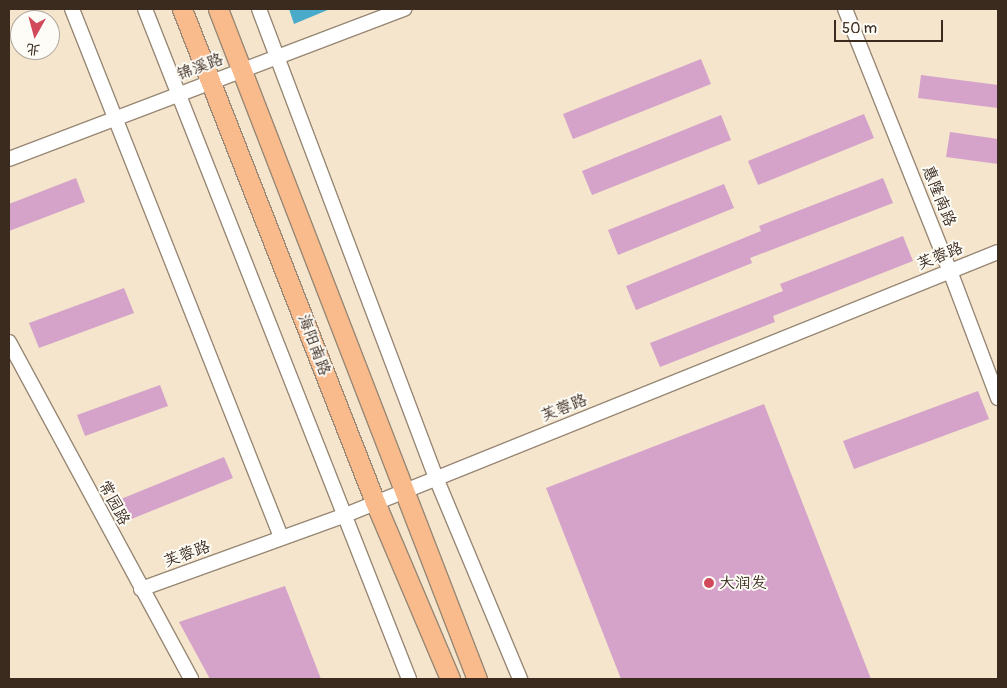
<!DOCTYPE html>
<meta charset="utf-8">
<style>
body{margin:0}
#map{position:relative;width:1007px;height:688px;overflow:hidden;background:#f4e5cc;font-family:Pangolin,"LXGW WenKai TC",sans-serif}
div>[style]{position:absolute}
.water>*{inset:0;background:#49abc9}
.building>*{inset:0;background:#d5a3c9}
.roads{filter:drop-shadow(1px 0 #988875) drop-shadow(-1px 0 #988875) drop-shadow(0 1px #988875) drop-shadow(0 -1px #988875)}
.minor>*{height:14px;margin:-7px;padding:0 7px;transform-origin:7px;border-radius:7px;background:#fff}
.major>*{height:19px;margin:-9.5px;padding:0 9.5px;transform-origin:9.5px;border-radius:9.5px;background:#fabb8c}
.dots>*{width:14px;height:14px;translate:-50% -50%;box-sizing:border-box;border:2px solid #fdfcf7;border-radius:50%}
span{translate:-50% -50%;white-space:nowrap;text-align:center;line-height:1.15;-webkit-text-stroke:4px #fdfcf7;paint-order:stroke}
.street-label{font-size:16px;color:#3b2a1e}
.poi-label{font-size:16px;color:#3b2a1e}
.left{translate:0 -50%;text-align:left}
.frame{position:absolute;inset:0;border:10px solid #3b2a1e;pointer-events:none}
.north{position:absolute;left:10px;top:10px;width:50px;height:50px;box-sizing:border-box;background:#fdfcf7;border:1px solid #afa8a0;border-radius:50%;rotate:187deg;font-size:14px;font-weight:700;line-height:20px;text-align:center;color:#3b2a1e}
.north::after{content:'';display:block;margin:auto;width:18px;height:22px;background:#d1495b;clip-path:polygon(50% 0,100% 100%,50% 72%,0 100%)}
.scale{position:absolute;left:834px;top:20px;width:109px;height:22px;box-sizing:border-box;border:2px solid #3b2a1e;border-top:0;padding-left:6px;font-size:15px;line-height:18px;white-space:nowrap;color:#3b2a1e;-webkit-text-stroke:4px #fdfcf7;paint-order:stroke}
</style>
<div id="map">
<div class="water">
<i style="clip-path:polygon(289px 9px,330px 9px,294px 24px)"></i>
</div>
<div class="building">
<i style="clip-path:polygon(701px 59px,711px 84px,573px 139px,563px 114px)"></i>
<i style="clip-path:polygon(921px 75px,998px 85px,998px 108px,918px 98px)"></i>
<i style="clip-path:polygon(864px 114px,874px 138px,758px 185px,748px 161px)"></i>
<i style="clip-path:polygon(721px 115px,731px 140px,592px 195px,582px 171px)"></i>
<i style="clip-path:polygon(950px 132px,998px 139px,998px 164px,946px 157px)"></i>
<i style="clip-path:polygon(76px 178px,85px 202px,9px 231px,9px 204px)"></i>
<i style="clip-path:polygon(883px 178px,893px 203px,750px 258px,752px 263px,636px 310px,626px 286px,761px 231px,759px 226px)"></i>
<i style="clip-path:polygon(724px 184px,734px 208px,618px 255px,608px 230px)"></i>
<i style="clip-path:polygon(903px 236px,913px 261px,773px 316px,775px 322px,660px 367px,650px 343px,783px 291px,780px 284px)"></i>
<i style="clip-path:polygon(124px 288px,134px 313px,39px 348px,29px 323px)"></i>
<i style="clip-path:polygon(160px 385px,168px 406px,85px 436px,77px 415px)"></i>
<i style="clip-path:polygon(978px 391px,989px 419px,854px 469px,843px 441px)"></i>
<i style="clip-path:polygon(764px 404px,871px 679px,621px 679px,546px 488px)"></i>
<i style="clip-path:polygon(224px 457px,233px 478px,129px 520px,121px 499px)"></i>
<i style="clip-path:polygon(285px 586px,321px 679px,210px 679px,179px 622px)"></i>
</div>
<div class="roads">
<div class="minor">
<i style="left:72px;top:9px;width:568px;rotate:68.4deg"></i>
<i style="left:145px;top:9px;width:720px;rotate:68.49deg"></i>
<i style="left:259px;top:9px;width:501px;rotate:69.32deg"></i>
<i style="left:436px;top:478px;width:218px;rotate:67.3deg"></i>
<i style="left:845px;top:9px;width:282px;rotate:68.2deg"></i>
<i style="left:950px;top:271px;width:136px;rotate:69.3deg"></i>
<i style="left:9px;top:159px;width:423px;rotate:-20.8deg"></i>
<i style="left:9px;top:342px;width:383px;rotate:61.6deg"></i>
<i style="left:141px;top:589px;width:215px;rotate:-19.9deg"></i>
<i style="left:343px;top:516px;width:706px;rotate:-21.95deg"></i>
</div>
<div class="major">
<i style="left:182px;top:9px;width:529px;rotate:68.62deg"></i>
<i style="left:375px;top:502px;width:192px;rotate:67deg"></i>
<i style="left:218px;top:9px;width:718px;rotate:68.87deg"></i>
</div>
</div>
<div class="dots">
<i style="left:709px;top:583px;background:#d1495b"></i>
</div>
<div class="street-label">
<span style="left:200px;top:67px;rotate:-21deg">锦溪路</span>
<span style="left:939px;top:196px;rotate:68deg">惠隆南路</span>
<span style="left:940px;top:256px;rotate:-22deg">芙蓉路</span>
<span style="left:314px;top:345px;rotate:69deg">海阳南路</span>
<span style="left:564px;top:408px;rotate:-22deg">芙蓉路</span>
<span style="left:114px;top:503px;rotate:62deg">常园路</span>
<span style="left:187px;top:554px;rotate:-20deg">芙蓉路</span>
</div>
<div class="poi-label">
<span class="left" style="left:719px;top:583px">大润发</span>
</div>
<div class="frame"></div>
<div class="north">北</div>
<div class="scale">50 m</div>
</div>
